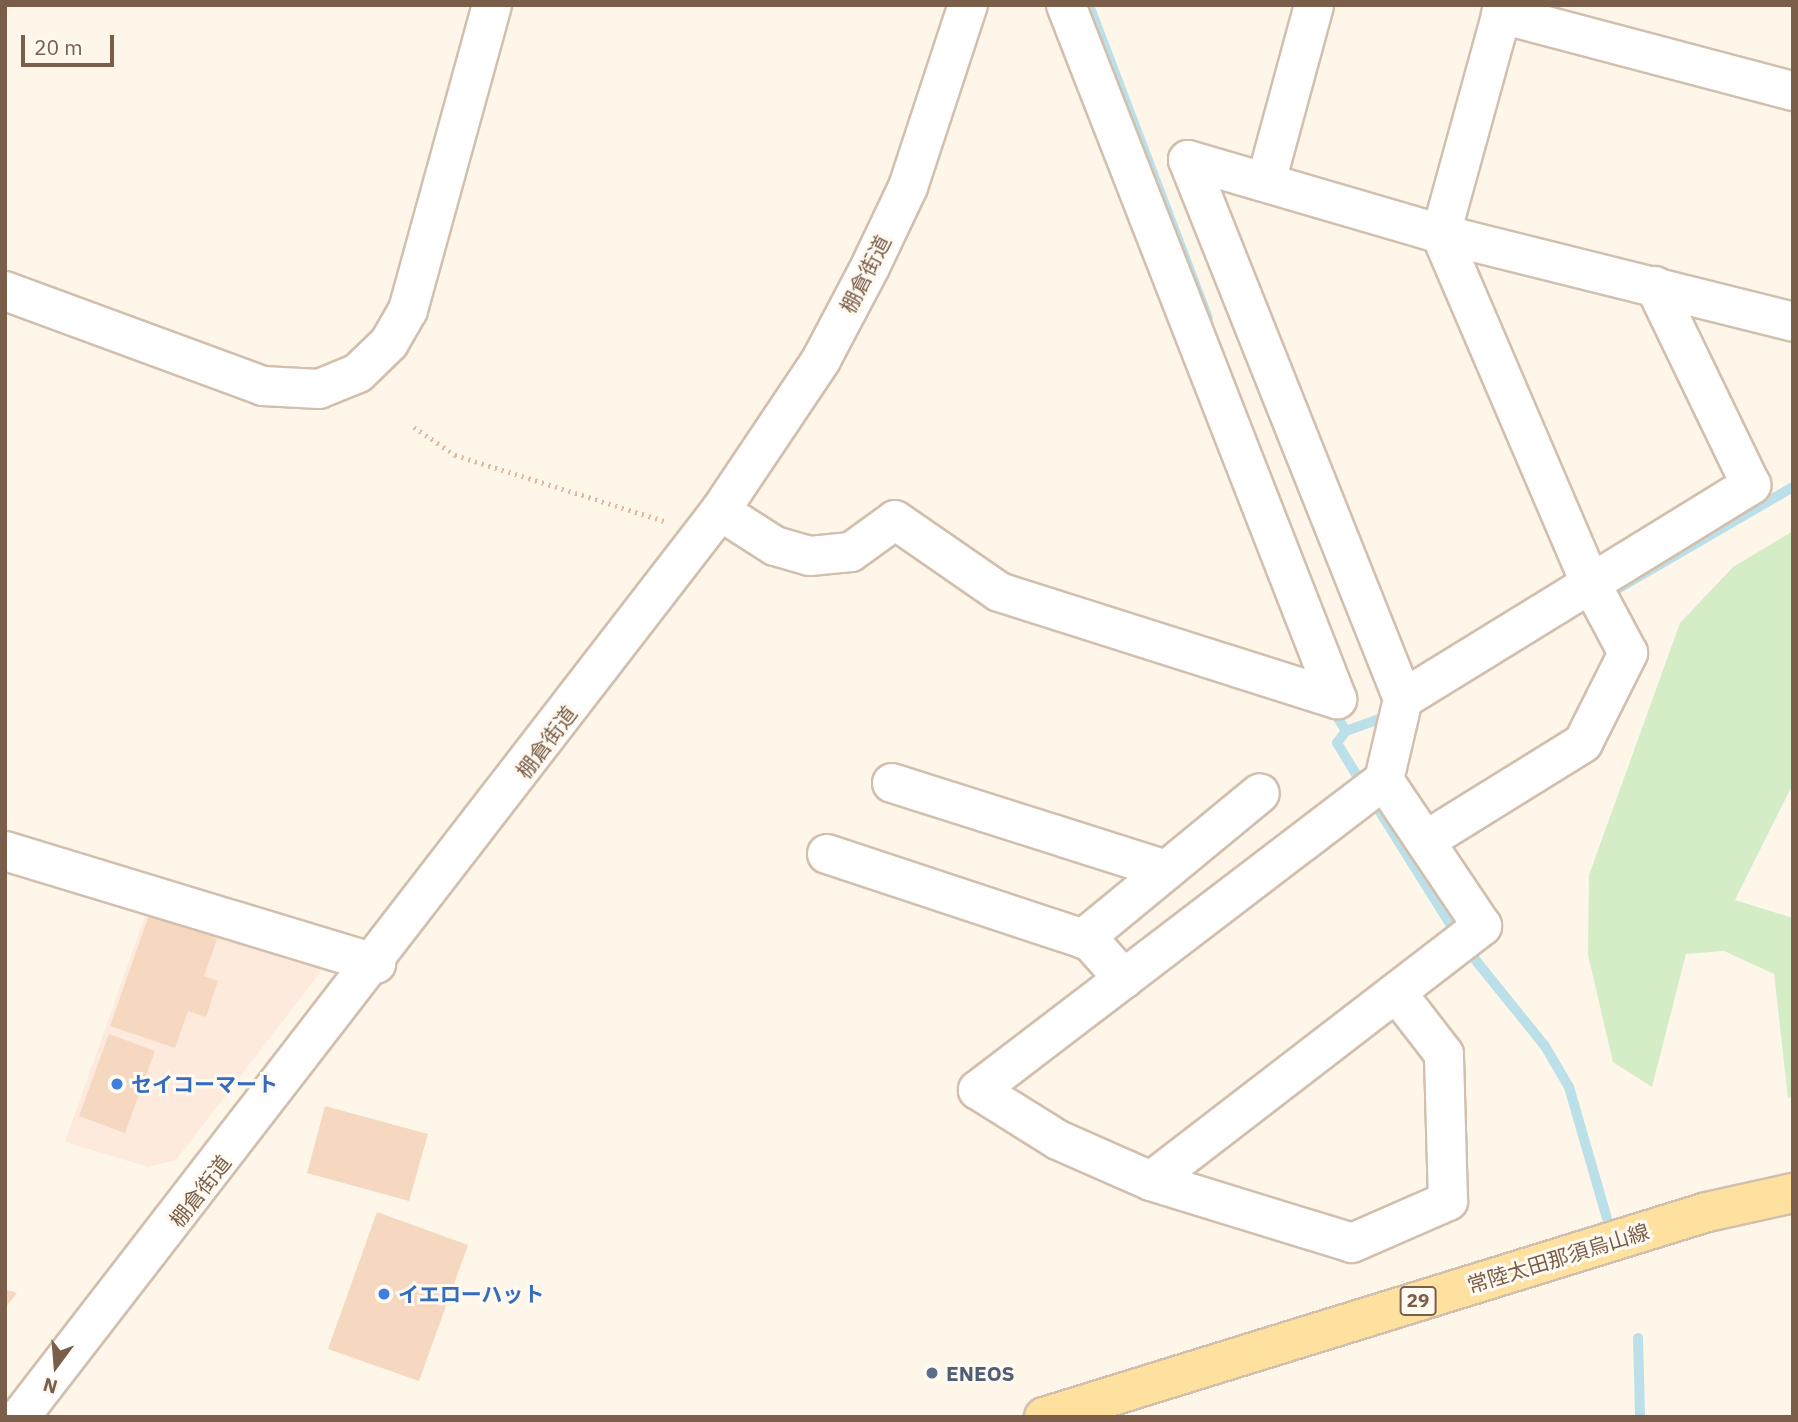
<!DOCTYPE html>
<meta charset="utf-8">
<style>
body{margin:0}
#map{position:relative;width:1798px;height:1422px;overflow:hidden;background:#fef7e9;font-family:"IBM Plex Sans","Noto Sans JP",sans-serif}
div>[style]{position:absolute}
.commercial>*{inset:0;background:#fee9dd}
.green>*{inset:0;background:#d4edc6}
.stream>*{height:10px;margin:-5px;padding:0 5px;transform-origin:5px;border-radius:5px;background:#bbe0ea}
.building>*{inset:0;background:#f5d8bf}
.path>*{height:4.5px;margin-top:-2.25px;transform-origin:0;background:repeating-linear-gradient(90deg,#dbbba1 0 2px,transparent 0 7px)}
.roads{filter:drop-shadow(2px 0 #d2bfad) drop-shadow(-2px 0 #d2bfad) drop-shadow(0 2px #d2bfad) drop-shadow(0 -2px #d2bfad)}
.minor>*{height:38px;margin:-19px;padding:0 19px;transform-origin:19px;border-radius:19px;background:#fff}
.major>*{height:38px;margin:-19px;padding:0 19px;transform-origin:19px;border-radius:19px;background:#ffe19f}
.dots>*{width:19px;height:19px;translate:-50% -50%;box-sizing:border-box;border:4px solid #fffaf1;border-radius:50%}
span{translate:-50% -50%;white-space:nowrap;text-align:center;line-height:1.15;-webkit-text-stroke:6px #fffaf1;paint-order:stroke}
.shield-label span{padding:2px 5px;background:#fffaf1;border:2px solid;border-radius:5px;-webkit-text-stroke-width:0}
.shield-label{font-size:19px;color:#7b5e4a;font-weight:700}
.street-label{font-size:21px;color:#7b5e4a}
.shop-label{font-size:21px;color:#366cbe;font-weight:700}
.left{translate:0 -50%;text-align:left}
.service-label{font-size:21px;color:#4e5e75;font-weight:700}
.frame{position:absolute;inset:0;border:7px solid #7b5e4a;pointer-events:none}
.north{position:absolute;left:21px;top:1331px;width:70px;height:70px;-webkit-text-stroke:5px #fffaf1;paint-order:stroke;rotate:196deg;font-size:19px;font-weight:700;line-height:28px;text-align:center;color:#7b5e4a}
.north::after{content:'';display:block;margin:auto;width:24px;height:32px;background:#7b5e4a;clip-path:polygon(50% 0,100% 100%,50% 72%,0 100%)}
.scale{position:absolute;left:21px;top:35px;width:93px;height:32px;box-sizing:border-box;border:4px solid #7b5e4a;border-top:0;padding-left:9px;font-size:21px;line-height:24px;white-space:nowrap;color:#7b5e4a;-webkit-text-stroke:5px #fffaf1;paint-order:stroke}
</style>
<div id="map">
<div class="commercial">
<i style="clip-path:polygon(149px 905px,325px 966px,176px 1160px,148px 1167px,65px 1142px)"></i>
</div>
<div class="green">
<i style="clip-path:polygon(1793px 531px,1793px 784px,1735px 900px,1793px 918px,1793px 1097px,1788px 1098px,1774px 974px,1724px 951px,1686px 954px,1652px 1087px,1613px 1062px,1588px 955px,1589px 875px,1680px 623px,1733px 567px)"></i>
</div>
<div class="stream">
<i style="left:1089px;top:5px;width:335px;rotate:69.2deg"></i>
<i style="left:1609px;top:594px;width:213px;rotate:-30.2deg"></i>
<i style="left:1332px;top:708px;width:27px;rotate:59deg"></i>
<i style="left:1346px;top:731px;width:15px;rotate:127deg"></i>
<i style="left:1337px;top:743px;width:52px;rotate:58.5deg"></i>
<i style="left:1346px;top:731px;width:45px;rotate:-19.7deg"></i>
<i style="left:1372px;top:799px;width:160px;rotate:58deg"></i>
<i style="left:1465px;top:947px;width:127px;rotate:51.1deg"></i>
<i style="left:1545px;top:1046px;width:48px;rotate:59.7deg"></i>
<i style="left:1569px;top:1087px;width:141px;rotate:73.9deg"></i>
<i style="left:1638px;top:1338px;width:79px;rotate:88.5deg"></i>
</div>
<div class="building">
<i style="clip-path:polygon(149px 915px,202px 929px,217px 939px,204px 976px,218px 981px,206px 1017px,188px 1011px,175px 1048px,110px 1026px)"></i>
<i style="clip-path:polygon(109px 1034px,155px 1051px,125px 1133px,79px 1116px)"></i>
<i style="clip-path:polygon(325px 1106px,428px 1134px,409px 1201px,307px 1173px)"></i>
<i style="clip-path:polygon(377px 1212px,468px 1245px,419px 1381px,328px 1349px)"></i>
<i style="clip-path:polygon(5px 1289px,17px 1293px,5px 1308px)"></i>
</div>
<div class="path">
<i style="left:414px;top:427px;width:50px;rotate:34.3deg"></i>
<i style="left:455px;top:455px;width:222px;rotate:17.5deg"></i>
</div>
<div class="roads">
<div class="minor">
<i style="left:1501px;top:14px;width:302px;rotate:14.8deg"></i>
<i style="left:1188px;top:160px;width:580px;rotate:68.25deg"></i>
<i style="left:1403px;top:699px;width:83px;rotate:103.2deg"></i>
<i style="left:1384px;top:780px;width:511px;rotate:142.64deg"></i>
<i style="left:978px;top:1090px;width:94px;rotate:32deg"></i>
<i style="left:1058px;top:1140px;width:102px;rotate:23.8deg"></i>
<i style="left:1151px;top:1181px;width:210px;rotate:17.1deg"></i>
<i style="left:1352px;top:1243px;width:105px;rotate:-23.6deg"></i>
<i style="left:1448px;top:1201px;width:147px;rotate:-91.6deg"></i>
<i style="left:1444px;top:1054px;width:78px;rotate:-127.7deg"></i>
<i style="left:1188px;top:160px;width:264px;rotate:16.3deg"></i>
<i style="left:1441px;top:234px;width:363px;rotate:14deg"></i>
<i style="left:1266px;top:182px;width:183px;rotate:-74.8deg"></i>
<i style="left:5px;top:291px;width:275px;rotate:20.2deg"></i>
<i style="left:263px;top:386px;width:56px;rotate:3.1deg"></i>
<i style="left:319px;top:389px;width:42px;rotate:-22.3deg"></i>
<i style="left:358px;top:373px;width:43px;rotate:-44.1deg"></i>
<i style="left:389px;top:343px;width:38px;rotate:-60deg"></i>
<i style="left:408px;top:310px;width:316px;rotate:-74.6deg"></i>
<i style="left:720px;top:511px;width:65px;rotate:32.5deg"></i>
<i style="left:775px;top:546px;width:36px;rotate:16deg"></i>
<i style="left:810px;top:556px;width:41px;rotate:-5.6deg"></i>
<i style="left:851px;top:552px;width:54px;rotate:-36deg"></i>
<i style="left:895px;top:520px;width:126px;rotate:34.7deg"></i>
<i style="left:999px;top:592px;width:355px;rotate:17.6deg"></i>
<i style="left:1337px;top:699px;width:745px;rotate:-111.33deg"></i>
<i style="left:1403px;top:699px;width:409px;rotate:-31.6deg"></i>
<i style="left:1751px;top:485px;width:221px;rotate:-115.8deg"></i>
<i style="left:892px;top:783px;width:288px;rotate:17.6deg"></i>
<i style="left:1425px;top:841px;width:186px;rotate:-31.8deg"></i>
<i style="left:1583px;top:743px;width:101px;rotate:-63.4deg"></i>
<i style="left:1628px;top:653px;width:83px;rotate:-118.1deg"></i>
<i style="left:1589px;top:580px;width:376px;rotate:-113.2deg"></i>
<i style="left:1441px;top:234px;width:238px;rotate:-74.6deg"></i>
<i style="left:5px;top:851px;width:388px;rotate:16.9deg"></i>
<i style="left:827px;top:854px;width:277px;rotate:18.3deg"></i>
<i style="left:1090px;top:941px;width:51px;rotate:48.2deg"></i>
<i style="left:1083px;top:939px;width:229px;rotate:-39.5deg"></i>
<i style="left:1151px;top:1181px;width:418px;rotate:-37.6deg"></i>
<i style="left:1482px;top:926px;width:176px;rotate:-123.9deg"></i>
<i style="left:20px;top:1417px;width:1145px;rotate:-52.31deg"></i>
<i style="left:720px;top:511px;width:182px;rotate:-56.2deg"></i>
<i style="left:821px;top:360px;width:105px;rotate:-62.2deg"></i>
<i style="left:870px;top:267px;width:89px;rotate:-64.6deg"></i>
<i style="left:908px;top:187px;width:192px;rotate:-71.8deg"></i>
</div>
<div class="major">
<i style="left:1044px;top:1417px;width:694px;rotate:-17.18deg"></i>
<i style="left:1707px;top:1212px;width:88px;rotate:-12.5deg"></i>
</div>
</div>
<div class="dots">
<i style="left:117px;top:1084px;background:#3f7fe0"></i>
<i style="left:384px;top:1294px;background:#3f7fe0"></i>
<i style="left:932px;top:1373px;background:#5c6f8a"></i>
</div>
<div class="shield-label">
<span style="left:1418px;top:1301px">29</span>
</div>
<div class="street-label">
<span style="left:865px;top:274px;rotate:-63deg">棚倉街道</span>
<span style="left:546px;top:742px;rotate:-53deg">棚倉街道</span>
<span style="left:200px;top:1191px;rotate:-52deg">棚倉街道</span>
<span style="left:1558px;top:1258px;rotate:-17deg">常陸太田那須烏山線</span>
</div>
<div class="shop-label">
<span class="left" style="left:131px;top:1084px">セイコーマート</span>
<span class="left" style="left:398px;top:1294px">イエローハット</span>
</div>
<div class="service-label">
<span class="left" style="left:946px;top:1373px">ENEOS</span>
</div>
<div class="frame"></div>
<div class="north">N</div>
<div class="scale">20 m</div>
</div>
